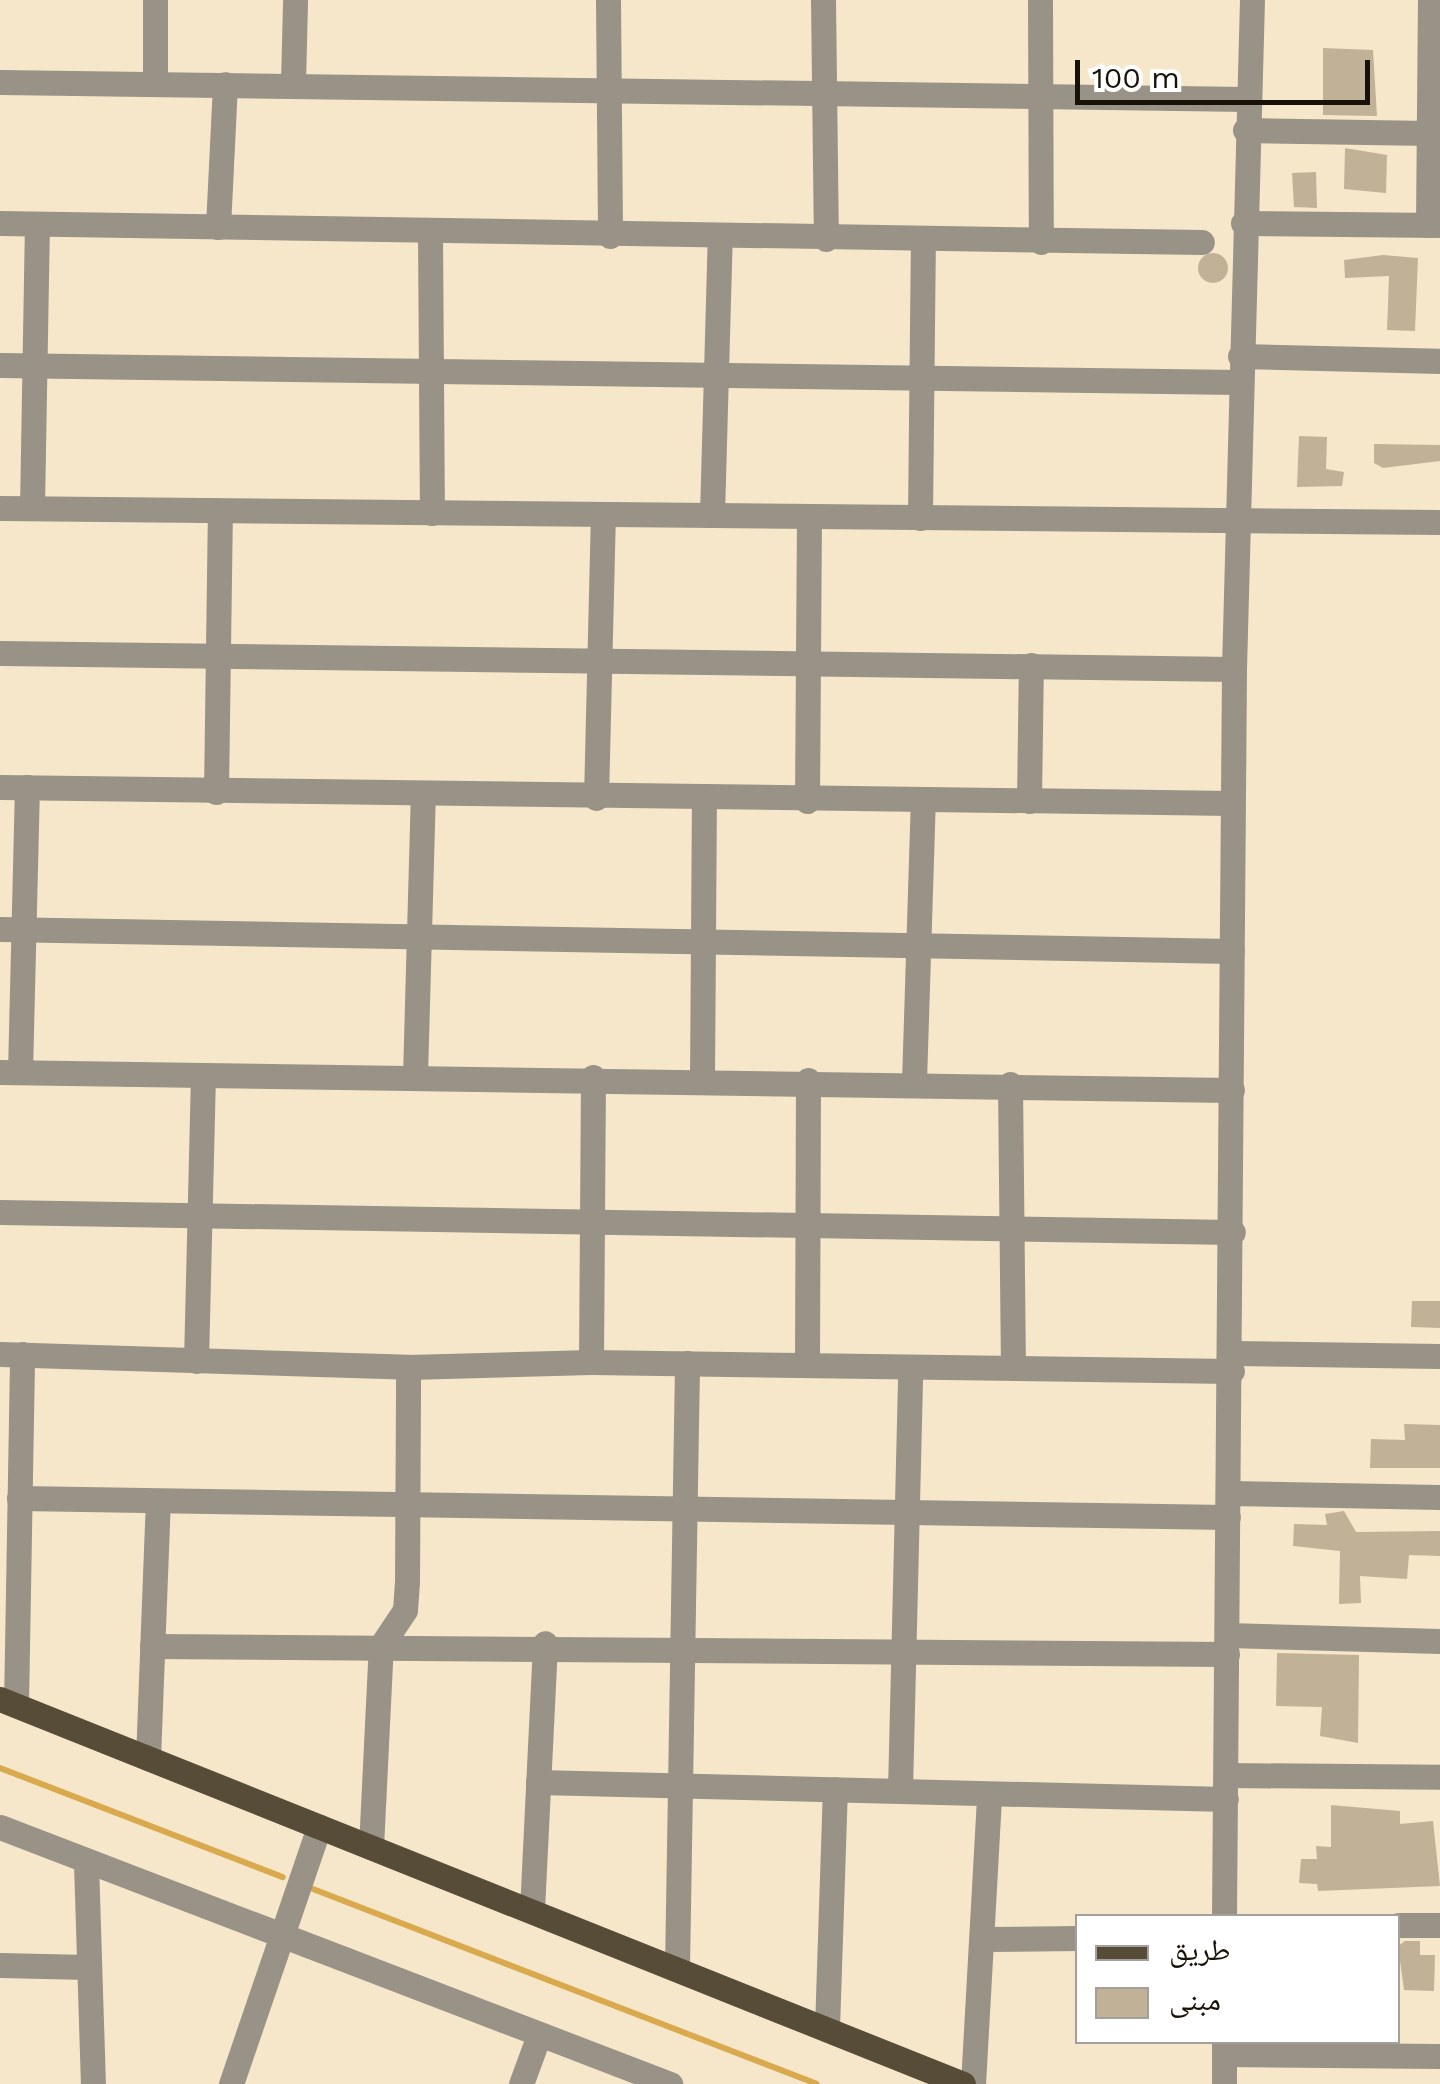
<!DOCTYPE html>
<meta charset="utf-8">
<style>
body{margin:0}
#map{position:relative;width:1440px;height:2084px;overflow:hidden;background:#f7e7ca;font-family:"Work Sans","Noto Naskh Arabic",sans-serif}
div>[style]{position:absolute}
.stream>*{height:6px;margin:-3px;padding:0 3px;transform-origin:3px;border-radius:3px;background:#d8aa4d}
.building>*{inset:0;background:#c1b196}
.round{border-radius:50%}
.minor>*{height:25px;margin:-12.5px;padding:0 12.5px;transform-origin:12.5px;border-radius:12.5px;background:#999286}
.major>*{height:25px;margin:-12.5px;padding:0 12.5px;transform-origin:12.5px;border-radius:12.5px;background:#574c37}
span{translate:-50% -50%;white-space:nowrap;text-align:center;line-height:1.15;-webkit-text-stroke:10px #fff;paint-order:stroke}
.legend{position:absolute;left:1075px;top:1914px;width:325px;height:130px;box-sizing:border-box;background:#fff;border:2px solid #a3a09c;margin:0;padding:12px 18px;list-style:none;font-size:30px;color:#181208}
.legend li{display:flex;align-items:center;gap:20px;height:50px}
.legend b{width:50px;border:2px solid #a3a09c}
.scale{position:absolute;left:1075px;top:60px;width:295px;height:45px;box-sizing:border-box;border:5px solid #181208;border-top:0;padding-left:12px;font-size:30px;line-height:35px;white-space:nowrap;color:#181208;-webkit-text-stroke:8px #fff;paint-order:stroke}
</style>
<div id="map">
<div class="stream">
<i style="left:0;top:1768px;width:303px;rotate:21.1deg"></i>
<i style="left:313px;top:1889px;width:540px;rotate:21.15deg"></i>
</div>
<div class="building">
<i style="clip-path:polygon(1323px 48px,1373px 50px,1377px 116px,1323px 115px)"></i>
<i style="clip-path:polygon(1345px 148px,1387px 155px,1386px 193px,1344px 189px)"></i>
<i style="clip-path:polygon(1316px 172px,1317px 208px,1294px 207px,1292px 173px)"></i>
<i class="round" style="left:1198px;top:253px;width:30px;height:30px"></i>
<i style="clip-path:polygon(1383px 255px,1418px 258px,1415px 331px,1387px 330px,1389px 276px,1345px 278px,1344px 260px)"></i>
<i style="clip-path:polygon(1299px 436px,1327px 437px,1326px 469px,1344px 472px,1342px 486px,1297px 487px)"></i>
<i style="clip-path:polygon(1374px 444px,1440px 445px,1440px 461px,1383px 468px,1374px 463px)"></i>
<i style="clip-path:polygon(1412px 1301px,1440px 1301px,1440px 1328px,1411px 1327px)"></i>
<i style="clip-path:polygon(1404px 1424px,1440px 1425px,1440px 1468px,1370px 1468px,1371px 1439px,1405px 1440px)"></i>
<i style="clip-path:polygon(1344px 1511px,1356px 1532px,1440px 1531px,1440px 1556px,1409px 1555px,1407px 1579px,1360px 1576px,1361px 1603px,1339px 1604px,1340px 1551px,1293px 1546px,1294px 1524px,1327px 1525px,1325px 1514px)"></i>
<i style="clip-path:polygon(1277px 1653px,1359px 1655px,1358px 1743px,1320px 1736px,1322px 1707px,1276px 1706px)"></i>
<i style="clip-path:polygon(1331px 1805px,1400px 1811px,1400px 1824px,1433px 1821px,1440px 1886px,1318px 1891px,1317px 1884px,1299px 1883px,1301px 1859px,1317px 1859px,1316px 1846px,1331px 1847px)"></i>
<i style="clip-path:polygon(1405px 1941px,1420px 1941px,1420px 1955px,1435px 1955px,1434px 1991px,1404px 1990px,1398px 1946px)"></i>
</div>
<div class="minor">
<i style="left:155px;top:0;width:81px;rotate:90deg"></i>
<i style="left:608px;top:0;width:236px;rotate:89.5deg"></i>
<i style="left:823px;top:0;width:239px;rotate:89.3deg"></i>
<i style="left:1040px;top:0;width:242px;rotate:89.8deg"></i>
<i style="left:0;top:82px;width:1247px;rotate:0.78deg"></i>
<i style="left:293px;top:84px;width:84px;rotate:-88.6deg"></i>
<i style="left:1245px;top:130px;width:185px;rotate:0.9deg"></i>
<i style="left:0;top:223px;width:1202px;rotate:0.91deg"></i>
<i style="left:1243px;top:223px;width:197px;rotate:0.6deg"></i>
<i style="left:1428px;top:225px;width:225px;rotate:-89.5deg"></i>
<i style="left:218px;top:227px;width:143px;rotate:-87.2deg"></i>
<i style="left:430px;top:234px;width:279px;rotate:89.6deg"></i>
<i style="left:1240px;top:356px;width:200px;rotate:1.4deg"></i>
<i style="left:0;top:365px;width:1238px;rotate:0.79deg"></i>
<i style="left:0;top:508px;width:1440px;rotate:0.56deg"></i>
<i style="left:32px;top:508px;width:284px;rotate:-89deg"></i>
<i style="left:712px;top:515px;width:278px;rotate:-88.4deg"></i>
<i style="left:920px;top:518px;width:277px;rotate:-89.4deg"></i>
<i style="left:0;top:653px;width:1234px;rotate:0.74deg"></i>
<i style="left:0;top:787px;width:1232px;rotate:0.74deg"></i>
<i style="left:216px;top:792px;width:276px;rotate:-89.2deg"></i>
<i style="left:596px;top:798px;width:282px;rotate:-88.6deg"></i>
<i style="left:807px;top:801px;width:284px;rotate:-89.6deg"></i>
<i style="left:1029px;top:801px;width:136px;rotate:-89.2deg"></i>
<i style="left:0;top:929px;width:1232px;rotate:1.02deg"></i>
<i style="left:0;top:1072px;width:1232px;rotate:0.84deg"></i>
<i style="left:20px;top:1072px;width:285px;rotate:-88.6deg"></i>
<i style="left:415px;top:1076px;width:280px;rotate:-88.4deg"></i>
<i style="left:702px;top:1078px;width:280px;rotate:-89.6deg"></i>
<i style="left:914px;top:1082px;width:282px;rotate:-88.2deg"></i>
<i style="left:1010px;top:1084px;width:284px;rotate:89.4deg"></i>
<i style="left:0;top:1212px;width:1233px;rotate:0.93deg"></i>
<i style="left:1232px;top:1353px;width:208px;rotate:0.8deg"></i>
<i style="left:0;top:1354px;width:408px;rotate:1.8deg"></i>
<i style="left:408px;top:1367px;width:183px;rotate:-1.6deg"></i>
<i style="left:591px;top:1362px;width:641px;rotate:0.8deg"></i>
<i style="left:196px;top:1361px;width:285px;rotate:-88.6deg"></i>
<i style="left:591px;top:1362px;width:285px;rotate:-89.6deg"></i>
<i style="left:807px;top:1365px;width:285px;rotate:-89.8deg"></i>
<i style="left:1228px;top:1493px;width:212px;rotate:1.1deg"></i>
<i style="left:19px;top:1498px;width:1209px;rotate:0.9deg"></i>
<i style="left:1228px;top:1635px;width:212px;rotate:1.6deg"></i>
<i style="left:152px;top:1646px;width:1075px;rotate:0.43deg"></i>
<i style="left:16px;top:1705px;width:351px;rotate:-89deg"></i>
<i style="left:148px;top:1758px;width:256px;rotate:-87.8deg"></i>
<i style="left:1227px;top:1775px;width:213px;rotate:0.5deg"></i>
<i style="left:538px;top:1782px;width:688px;rotate:1.42deg"></i>
<i style="left:900px;top:1790px;width:423px;rotate:-88.6deg"></i>
<i style="left:0;top:1827px;width:718px;rotate:20.99deg"></i>
<i style="left:371px;top:1847px;width:201px;rotate:-87.2deg"></i>
<i style="left:381px;top:1646px;width:43px;rotate:-56.3deg"></i>
<i style="left:405px;top:1610px;width:28px;rotate:-86deg"></i>
<i style="left:407px;top:1582px;width:215px;rotate:-89.7deg"></i>
<i style="left:86px;top:1863px;width:221px;rotate:88.2deg"></i>
<i style="left:532px;top:1910px;width:267px;rotate:-87.2deg"></i>
<i style="left:1224px;top:1916px;width:1247px;rotate:-89.54deg"></i>
<i style="left:1234px;top:669px;width:669px;rotate:-88.46deg"></i>
<i style="left:1398px;top:1925px;width:42px"></i>
<i style="left:985px;top:1939px;width:93px;rotate:-0.6deg"></i>
<i style="left:0;top:1965px;width:88px;rotate:1.3deg"></i>
<i style="left:677px;top:1968px;width:605px;rotate:-89.05deg"></i>
<i style="left:827px;top:2028px;width:239px;rotate:-88.1deg"></i>
<i style="left:1224px;top:2054px;width:216px;rotate:0.5deg"></i>
<i style="left:231px;top:2084px;width:272px;rotate:-71.1deg"></i>
<i style="left:521px;top:2084px;width:52px;rotate:-69.8deg"></i>
<i style="left:973px;top:2084px;width:290px;rotate:-86.8deg"></i>
<i style="left:1224px;top:2084px;width:42px;rotate:-90deg"></i>
</div>
<div class="major">
<i style="left:0;top:1699px;width:1037px;rotate:21.79deg"></i>
</div>
<ul class="legend">
<li><b style="height:12px;background:#574c37"></b>طريق</li>
<li><b style="height:28px;background:#c1b196"></b>مبنى</li>
</ul>
<div class="scale">100 m</div>
</div>
